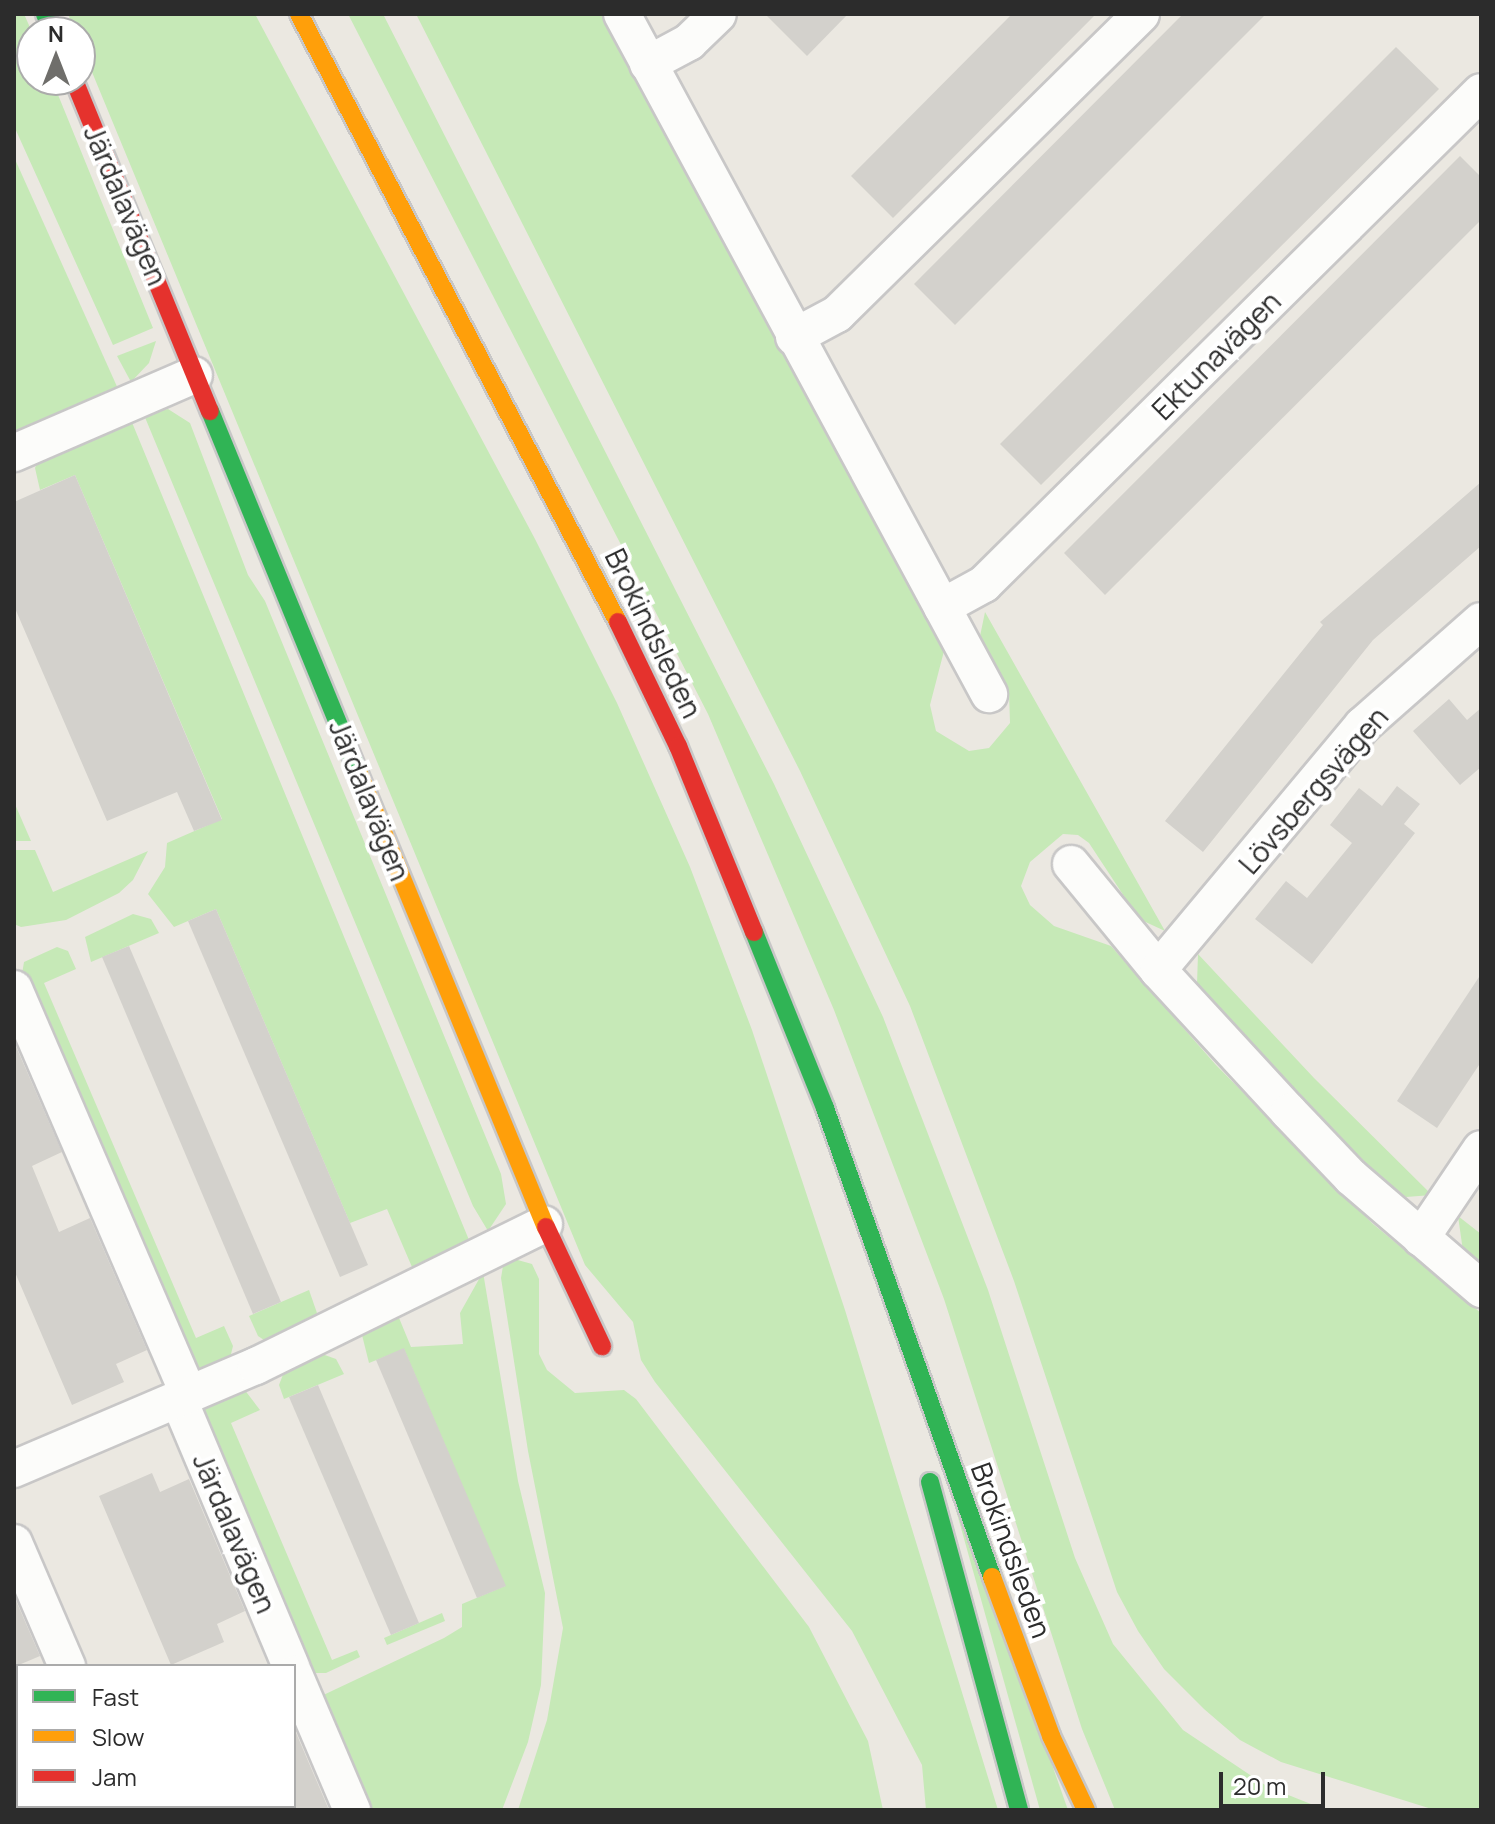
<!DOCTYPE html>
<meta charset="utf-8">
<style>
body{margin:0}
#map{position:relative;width:1495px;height:1824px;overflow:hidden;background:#ebe8e1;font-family:Manrope,sans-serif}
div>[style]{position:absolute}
.green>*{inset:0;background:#c6e9b7}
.building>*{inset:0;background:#d3d1cc}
.roads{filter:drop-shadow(2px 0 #c8c7c7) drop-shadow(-2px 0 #c8c7c7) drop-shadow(0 2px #c8c7c7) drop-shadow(0 -2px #c8c7c7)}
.street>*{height:36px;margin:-18px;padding:0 18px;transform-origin:18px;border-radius:18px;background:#fcfcfa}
.fast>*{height:18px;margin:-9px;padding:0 9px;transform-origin:9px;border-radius:9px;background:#30b455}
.slow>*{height:18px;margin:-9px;padding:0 9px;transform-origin:9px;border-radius:9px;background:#ff9f0a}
.jam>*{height:18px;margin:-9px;padding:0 9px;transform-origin:9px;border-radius:9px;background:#e5322d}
span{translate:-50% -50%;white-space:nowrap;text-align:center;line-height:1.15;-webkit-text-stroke:8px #fff;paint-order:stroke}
.street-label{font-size:28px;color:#2c2c2c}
.frame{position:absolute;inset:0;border:16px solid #2c2c2c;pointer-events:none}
.legend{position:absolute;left:16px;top:1664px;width:280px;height:144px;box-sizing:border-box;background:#fff;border:2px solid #ababab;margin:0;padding:10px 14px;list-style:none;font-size:24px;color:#2c2c2c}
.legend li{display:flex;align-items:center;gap:16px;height:40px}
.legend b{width:40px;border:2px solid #ababab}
.north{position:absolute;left:16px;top:16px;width:80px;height:80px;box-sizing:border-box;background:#fff;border:2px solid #ababab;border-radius:50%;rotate:0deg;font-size:22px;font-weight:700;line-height:32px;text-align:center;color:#2c2c2c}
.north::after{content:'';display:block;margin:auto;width:28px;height:36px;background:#6f6e6b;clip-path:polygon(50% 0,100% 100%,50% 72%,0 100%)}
.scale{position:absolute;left:1219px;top:1772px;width:106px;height:36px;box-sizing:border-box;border:4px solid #2c2c2c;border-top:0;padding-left:10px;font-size:24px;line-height:28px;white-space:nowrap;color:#2c2c2c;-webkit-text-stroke:6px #fff;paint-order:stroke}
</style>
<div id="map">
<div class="green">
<i style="clip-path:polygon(14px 14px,24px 14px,32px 32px,32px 80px,52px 80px,153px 328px,113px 345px,14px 126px)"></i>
<i style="clip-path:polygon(68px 14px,255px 14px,535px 539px,617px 703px,690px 867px,752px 1030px,845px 1310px,998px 1810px,926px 1810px,922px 1765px,852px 1631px,655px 1382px,641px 1360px,633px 1322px,585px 1265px)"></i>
<i style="clip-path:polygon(348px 14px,383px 14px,774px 784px,883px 1017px,988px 1290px,1075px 1558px,1113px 1644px,1183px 1730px,1268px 1787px,1326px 1810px,1115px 1810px,1082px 1729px,944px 1299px,834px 1010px,708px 714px)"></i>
<i style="clip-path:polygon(416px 14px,604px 14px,944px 651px,930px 705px,936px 731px,969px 751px,989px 748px,1010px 723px,1009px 692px,979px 641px,985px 612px,1165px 931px,1139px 919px,1089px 843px,1078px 835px,1063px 834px,1030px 862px,1021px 886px,1030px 905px,1054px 926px,1111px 946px,1216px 1065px,1373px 1224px,1481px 1313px,1481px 1810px,1435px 1810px,1281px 1762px,1240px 1740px,1204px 1709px,1164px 1669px,1138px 1631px,1117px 1592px,1014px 1281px,910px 1006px,800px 771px)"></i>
<i style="clip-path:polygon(14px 157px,119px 391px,14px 436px)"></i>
<i style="clip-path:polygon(156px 341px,149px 363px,131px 382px,117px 356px)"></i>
<i style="clip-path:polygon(168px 409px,190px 423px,248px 575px,265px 601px,501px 1174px,506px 1204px,488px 1231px,473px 1206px,144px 415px)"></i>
<i style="clip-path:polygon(131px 420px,469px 1240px,412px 1267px,387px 1209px,350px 1223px,216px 909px,174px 927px,148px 894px,165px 867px,167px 843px,222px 819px,75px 475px,40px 490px,35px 468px,39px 459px)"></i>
<i style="clip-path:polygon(14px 802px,31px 841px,14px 841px)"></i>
<i style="clip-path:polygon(14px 850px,35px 850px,53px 892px,148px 851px,133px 880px,119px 893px,66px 920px,21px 927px,14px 924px)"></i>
<i style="clip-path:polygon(133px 914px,151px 919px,159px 933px,91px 962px,85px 937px)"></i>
<i style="clip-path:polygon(57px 947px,68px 951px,76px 969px,44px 983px,196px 1338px,224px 1326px,233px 1346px,229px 1362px,205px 1373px,194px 1372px,21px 980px,24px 962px)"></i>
<i style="clip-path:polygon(1198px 954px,1314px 1078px,1432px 1195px,1406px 1197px,1388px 1185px,1305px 1102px,1197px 984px)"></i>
<i style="clip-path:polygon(1458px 1216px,1481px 1234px,1481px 1265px,1463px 1251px)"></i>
<i style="clip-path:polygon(514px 1259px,532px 1264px,539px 1279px,539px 1354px,547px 1370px,575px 1393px,624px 1390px,636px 1399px,809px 1627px,868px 1741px,883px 1810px,518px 1810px,547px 1720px,563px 1628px,528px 1451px,501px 1278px,503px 1266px)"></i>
<i style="clip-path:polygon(483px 1272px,518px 1481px,545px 1593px,541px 1685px,528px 1742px,502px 1810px,360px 1810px,317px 1698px,444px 1638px,462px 1627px,462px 1604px,505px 1586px,404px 1349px,369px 1363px,362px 1335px,397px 1313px,411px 1347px,463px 1344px,460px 1313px)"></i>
<i style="clip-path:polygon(309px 1290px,317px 1313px,312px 1321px,267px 1342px,258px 1336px,249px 1316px)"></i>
<i style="clip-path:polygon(322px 1354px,336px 1359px,344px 1374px,284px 1399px,279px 1385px,284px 1372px)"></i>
<i style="clip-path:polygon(244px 1389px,260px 1410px,231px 1423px,332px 1660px,357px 1650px,360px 1657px,326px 1673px,308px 1673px,201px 1409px)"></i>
<i style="clip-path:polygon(933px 1428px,1068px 1810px,1040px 1810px)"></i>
<i style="clip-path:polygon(442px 1613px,445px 1621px,387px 1645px,384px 1638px)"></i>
</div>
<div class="building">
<i style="clip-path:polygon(765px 14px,848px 14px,807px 56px)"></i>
<i style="clip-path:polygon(1012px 14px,1096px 14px,893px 218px,851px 176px)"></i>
<i style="clip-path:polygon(1183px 14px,1266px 14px,955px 325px,914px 284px)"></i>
<i style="clip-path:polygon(1396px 47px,1439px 89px,1041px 485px,1000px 444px)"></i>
<i style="clip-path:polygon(1460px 156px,1481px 177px,1481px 220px,1105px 595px,1064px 553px)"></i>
<i style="clip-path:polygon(75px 475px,222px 820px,194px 831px,177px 792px,107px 821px,14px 606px,14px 502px)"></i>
<i style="clip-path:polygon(1481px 482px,1481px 546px,1373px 640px,1203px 852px,1165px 821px,1323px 625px,1320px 622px)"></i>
<i style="clip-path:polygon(1449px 699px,1467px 720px,1481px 708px,1481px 767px,1460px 785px,1413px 731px)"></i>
<i style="clip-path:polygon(1397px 786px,1420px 804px,1404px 824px,1415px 833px,1312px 964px,1255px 919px,1286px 881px,1307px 898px,1352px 843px,1330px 825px,1359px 788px,1382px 806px)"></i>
<i style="clip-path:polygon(216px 909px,368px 1265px,340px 1277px,188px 921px)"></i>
<i style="clip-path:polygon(129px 946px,281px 1302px,253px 1314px,102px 957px)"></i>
<i style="clip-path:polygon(1481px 974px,1481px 1062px,1437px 1128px,1397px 1101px)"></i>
<i style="clip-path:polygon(14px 1042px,62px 1152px,32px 1166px,59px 1232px,90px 1218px,147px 1350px,116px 1364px,124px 1382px,72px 1405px,14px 1270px)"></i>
<i style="clip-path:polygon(404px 1348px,506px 1586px,477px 1598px,376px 1360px)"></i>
<i style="clip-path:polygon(318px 1385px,419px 1623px,391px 1635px,289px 1397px)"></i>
<i style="clip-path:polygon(152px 1473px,160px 1492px,189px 1479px,245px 1611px,217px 1624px,224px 1642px,171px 1665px,99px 1496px)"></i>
<i style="clip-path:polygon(14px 1596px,40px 1656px,14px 1667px)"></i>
<i style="clip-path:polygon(294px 1728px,329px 1810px,294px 1810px)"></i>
</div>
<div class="roads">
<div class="street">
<i style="left:622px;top:14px;width:773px;rotate:61.64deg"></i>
<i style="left:648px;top:64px;width:47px;rotate:-28.2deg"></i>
<i style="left:689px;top:42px;width:40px;rotate:-44deg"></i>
<i style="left:794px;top:337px;width:49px;rotate:-28.1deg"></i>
<i style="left:837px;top:314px;width:427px;rotate:-44.6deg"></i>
<i style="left:14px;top:453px;width:196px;rotate:-23.4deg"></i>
<i style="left:942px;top:607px;width:48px;rotate:-28.7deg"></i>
<i style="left:984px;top:584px;width:699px;rotate:-44.71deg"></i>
<i style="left:1071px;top:864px;width:137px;rotate:50.6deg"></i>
<i style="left:1158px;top:970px;width:193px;rotate:47.3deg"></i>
<i style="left:1289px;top:1112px;width:90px;rotate:46.4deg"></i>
<i style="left:1351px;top:1177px;width:172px;rotate:40.7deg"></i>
<i style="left:1158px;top:970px;width:319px;rotate:-50.1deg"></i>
<i style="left:1363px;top:725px;width:157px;rotate:-41.4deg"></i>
<i style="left:14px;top:989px;width:442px;rotate:66.7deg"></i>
<i style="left:1421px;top:1238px;width:107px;rotate:-56deg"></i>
<i style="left:179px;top:1400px;width:289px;rotate:67.2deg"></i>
<i style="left:14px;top:1469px;width:263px;rotate:-23.1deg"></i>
<i style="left:256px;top:1366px;width:321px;rotate:-26.2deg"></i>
<i style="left:14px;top:1543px;width:134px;rotate:66.7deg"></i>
<i style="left:294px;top:1674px;width:148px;rotate:66.9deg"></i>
<i style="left:126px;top:1806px;width:4px;rotate:63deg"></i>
</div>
<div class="fast">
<i style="left:45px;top:14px;width:20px;rotate:66deg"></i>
<i style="left:210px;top:411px;width:392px;rotate:67.7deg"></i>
<i style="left:754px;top:932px;width:190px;rotate:68deg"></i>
<i style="left:825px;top:1108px;width:498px;rotate:70.4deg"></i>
<i style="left:930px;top:1482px;width:340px;rotate:74.8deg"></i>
</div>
<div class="slow">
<i style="left:299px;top:14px;width:687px;rotate:62.32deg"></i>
<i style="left:359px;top:774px;width:490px;rotate:67.6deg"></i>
<i style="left:992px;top:1577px;width:170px;rotate:69.6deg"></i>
<i style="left:1051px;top:1736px;width:82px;rotate:64.7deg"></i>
</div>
<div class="jam">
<i style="left:74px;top:80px;width:358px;rotate:67.7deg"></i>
<i style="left:618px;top:622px;width:138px;rotate:64.2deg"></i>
<i style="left:678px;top:746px;width:201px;rotate:67.8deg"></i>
<i style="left:546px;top:1227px;width:132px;rotate:64.8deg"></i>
</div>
</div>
<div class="street-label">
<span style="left:126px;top:205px;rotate:67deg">Järdalavägen</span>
<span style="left:1216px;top:355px;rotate:-45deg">Ektunavägen</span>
<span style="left:654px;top:633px;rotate:64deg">Brokindsleden</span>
<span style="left:1313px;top:790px;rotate:-49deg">Lövsbergsvägen</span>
<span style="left:370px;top:800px;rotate:68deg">Järdalavägen</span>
<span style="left:235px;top:1533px;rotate:67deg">Järdalavägen</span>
<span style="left:1012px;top:1550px;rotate:70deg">Brokindsleden</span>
</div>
<div class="frame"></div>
<ul class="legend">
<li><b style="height:10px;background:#30b455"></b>Fast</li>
<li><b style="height:10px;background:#ff9f0a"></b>Slow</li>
<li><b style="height:10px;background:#e5322d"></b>Jam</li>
</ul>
<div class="north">N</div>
<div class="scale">20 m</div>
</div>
